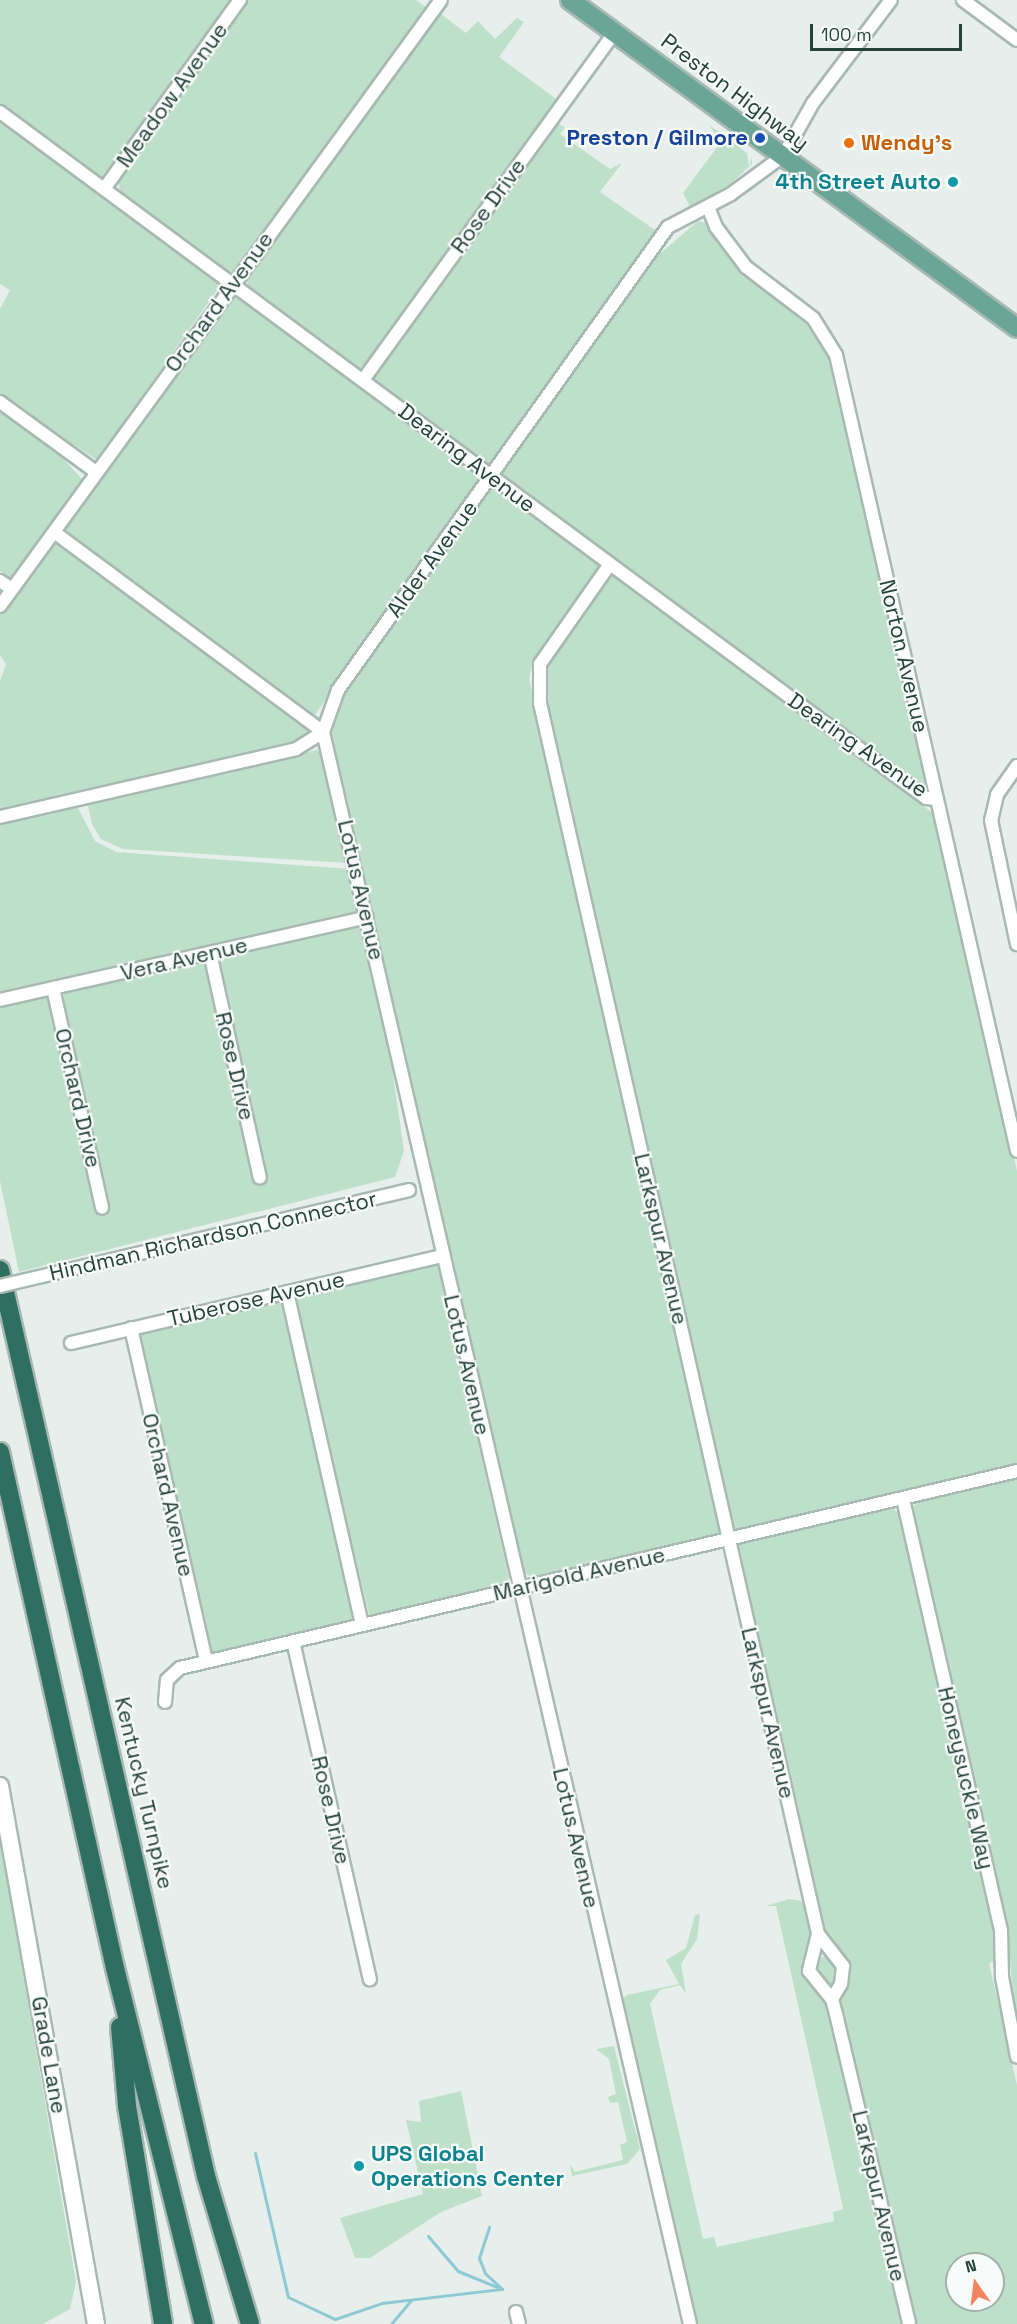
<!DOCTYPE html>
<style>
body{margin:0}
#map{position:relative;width:1017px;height:2324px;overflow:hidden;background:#e6efeb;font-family:"Space Grotesk",sans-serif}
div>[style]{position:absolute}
.green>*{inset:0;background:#bfe0c8}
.round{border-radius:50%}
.stream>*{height:3px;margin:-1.5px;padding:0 1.5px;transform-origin:1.5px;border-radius:1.5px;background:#8ec9d4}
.roads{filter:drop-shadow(2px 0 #a8b8b2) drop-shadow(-2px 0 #a8b8b2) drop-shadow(0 2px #a8b8b2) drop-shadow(0 -2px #a8b8b2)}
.street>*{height:12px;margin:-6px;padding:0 6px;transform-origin:6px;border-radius:6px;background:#fff}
.secondary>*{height:16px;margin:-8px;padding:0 8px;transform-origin:8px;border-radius:8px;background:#fff}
.primary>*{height:18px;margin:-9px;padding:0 9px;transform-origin:9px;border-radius:9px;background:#6aa596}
.highway>*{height:18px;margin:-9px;padding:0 9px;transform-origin:9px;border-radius:9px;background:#2f6f62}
.bridges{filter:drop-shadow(2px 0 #a8b8b2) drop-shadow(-2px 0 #a8b8b2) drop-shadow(0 2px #a8b8b2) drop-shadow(0 -2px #a8b8b2)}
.street-bridge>*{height:12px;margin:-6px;padding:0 6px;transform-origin:6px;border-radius:6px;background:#fff}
.dots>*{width:16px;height:16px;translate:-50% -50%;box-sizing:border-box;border:3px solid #f7fbf9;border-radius:50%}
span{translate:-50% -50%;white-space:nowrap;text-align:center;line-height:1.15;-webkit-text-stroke:4.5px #f7fbf9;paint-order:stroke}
.street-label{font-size:22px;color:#24423a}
.transit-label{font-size:22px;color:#164399;font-weight:700}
.right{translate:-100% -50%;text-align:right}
.food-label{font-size:22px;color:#c56008;font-weight:700}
.left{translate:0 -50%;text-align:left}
.culture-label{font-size:22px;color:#0d838f;font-weight:700}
.north{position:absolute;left:945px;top:2252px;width:60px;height:60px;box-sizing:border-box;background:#f7fbf9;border:2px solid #a3b1ad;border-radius:50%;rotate:346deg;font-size:16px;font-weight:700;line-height:24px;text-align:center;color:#24423a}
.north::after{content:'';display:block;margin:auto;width:21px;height:27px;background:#f4845f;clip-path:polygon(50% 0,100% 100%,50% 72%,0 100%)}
.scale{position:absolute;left:810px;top:24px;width:152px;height:27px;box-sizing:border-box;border:3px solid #24423a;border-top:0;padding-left:8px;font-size:18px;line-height:21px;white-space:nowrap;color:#24423a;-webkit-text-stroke:4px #f7fbf9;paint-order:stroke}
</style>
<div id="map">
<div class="green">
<i style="clip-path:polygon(0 0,235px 0,100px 179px,0 108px)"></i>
<i style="clip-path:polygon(244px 0,416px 0,427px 8px,230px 276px,121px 196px,118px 180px)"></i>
<i style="clip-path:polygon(437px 11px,466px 33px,478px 21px,495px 39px,517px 18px,524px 22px,499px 57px,559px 101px,364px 368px,358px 370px,249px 291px,246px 275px)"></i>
<i style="clip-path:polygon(0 116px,222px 283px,97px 460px,0 397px,0 309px,10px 290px,0 284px)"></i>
<i style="clip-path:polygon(556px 123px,565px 127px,560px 134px,610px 169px,622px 163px,600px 192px,655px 230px,662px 226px,487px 467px,374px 383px,373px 373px)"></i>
<i style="clip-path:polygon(709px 125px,747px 153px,749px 167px,752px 157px,752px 164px,726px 188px,690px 207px,683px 193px,721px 142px)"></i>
<i style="clip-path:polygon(698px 221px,709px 224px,742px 269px,800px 315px,830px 360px,928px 786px,924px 790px,500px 476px,655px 258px)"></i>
<i style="clip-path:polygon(233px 293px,481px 477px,315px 715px,59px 530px)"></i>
<i style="clip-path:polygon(0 411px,53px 448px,84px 481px,11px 579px,0 571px)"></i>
<i style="clip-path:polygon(496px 487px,601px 566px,533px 663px,529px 678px,721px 1530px,717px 1537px,535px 1579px,520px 1570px,331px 732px,342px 694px,487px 490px)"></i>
<i style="clip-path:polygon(56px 541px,310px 727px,305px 736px,296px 744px,0 813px,0 681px,6px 664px,0 655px,0 613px)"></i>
<i style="clip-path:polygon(614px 573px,934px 814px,1017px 1171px,1017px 1466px,731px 1530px,540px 686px,548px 660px)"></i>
<i style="clip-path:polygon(316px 750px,323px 753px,348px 863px,123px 849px,101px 839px,92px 824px,87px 802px)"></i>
<i style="clip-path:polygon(76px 804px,95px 841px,116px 852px,351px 869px,359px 907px,354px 915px,0 995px,0 821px)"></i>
<i style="clip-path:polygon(359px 926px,364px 929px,385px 1019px,404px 1151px,395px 1177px,19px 1272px,0 1181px,0 1004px,47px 996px,63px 1013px,64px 991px,199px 960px,218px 967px,229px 953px)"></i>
<i style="clip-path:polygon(437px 1261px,509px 1579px,505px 1586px,370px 1618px,292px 1294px)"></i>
<i style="clip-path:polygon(283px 1299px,355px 1622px,212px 1655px,137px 1335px)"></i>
<i style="clip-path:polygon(1017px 1475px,1017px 2040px,1009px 1950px,910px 1511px,921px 1498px)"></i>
<i style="clip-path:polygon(evenodd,891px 1507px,900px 1514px,906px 1533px,1000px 1947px,996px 1960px,989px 1963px,1017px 2085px,1017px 2324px,913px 2324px,839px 2008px,849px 1969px,821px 1923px,736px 1544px,891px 1507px,957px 2264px,993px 2264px,993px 2300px,957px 2300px,957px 2264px)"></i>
<i style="clip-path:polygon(0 1840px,76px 2282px,70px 2309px,43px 2324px,0 2324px)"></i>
<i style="clip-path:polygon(789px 1899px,801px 1901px,806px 1909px,811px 1935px,804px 1977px,827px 2003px,904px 2324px,694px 2324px,619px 2003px,627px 1995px,679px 1984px,666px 1960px,686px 1948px,695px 1915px,700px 1914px,697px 1939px,681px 1964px,686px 1994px,680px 1985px,660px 1990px,650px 2004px,703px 2239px,714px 2237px,717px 2247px,834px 2221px,833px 2212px,843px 2209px,835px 2171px,776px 1906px,766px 1906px)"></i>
<i class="round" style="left:812px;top:1957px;width:28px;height:28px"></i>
<i style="clip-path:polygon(614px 2046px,640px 2149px,627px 2164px,572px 2176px,570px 2164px,575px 2172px,623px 2160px,620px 2145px,627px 2142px,618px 2102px,610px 2103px,608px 2097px,616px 2094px,609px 2059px,596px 2049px)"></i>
<i style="clip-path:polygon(461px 2091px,482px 2196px,441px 2212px,370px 2258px,355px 2258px,340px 2218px,423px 2194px,406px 2120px,421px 2122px,419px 2101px)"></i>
</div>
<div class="stream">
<i style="left:255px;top:2153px;width:148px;rotate:77.1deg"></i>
<i style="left:288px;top:2297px;width:52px;rotate:25.1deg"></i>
<i style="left:335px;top:2319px;width:50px;rotate:-18.8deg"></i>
<i style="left:382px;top:2303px;width:121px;rotate:-6.7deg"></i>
<i style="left:502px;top:2289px;width:23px;rotate:-137deg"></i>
<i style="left:485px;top:2273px;width:16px;rotate:-112deg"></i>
<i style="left:479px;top:2258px;width:33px;rotate:-72deg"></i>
<i style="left:428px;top:2236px;width:46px;rotate:49.4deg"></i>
<i style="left:458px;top:2271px;width:42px;rotate:22.3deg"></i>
<i style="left:391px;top:2324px;width:31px;rotate:-50deg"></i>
</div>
<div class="roads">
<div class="street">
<i style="left:963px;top:0;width:67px;rotate:36.5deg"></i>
<i style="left:0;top:112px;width:1152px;rotate:36.53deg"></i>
<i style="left:926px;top:798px;width:10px;rotate:6deg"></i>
<i style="left:104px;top:189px;width:233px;rotate:-54.3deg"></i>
<i style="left:708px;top:207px;width:22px;rotate:68deg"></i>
<i style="left:716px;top:227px;width:50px;rotate:53.1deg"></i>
<i style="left:746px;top:267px;width:84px;rotate:37.3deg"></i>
<i style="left:813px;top:318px;width:44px;rotate:58.1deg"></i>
<i style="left:836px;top:355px;width:816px;rotate:77.19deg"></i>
<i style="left:363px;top:380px;width:428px;rotate:-54.1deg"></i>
<i style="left:0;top:402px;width:119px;rotate:36.1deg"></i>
<i style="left:54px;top:532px;width:335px;rotate:36.6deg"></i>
<i style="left:323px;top:732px;width:1634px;rotate:77.02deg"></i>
<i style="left:610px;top:564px;width:122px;rotate:125deg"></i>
<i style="left:540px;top:664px;width:39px;rotate:90deg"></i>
<i style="left:540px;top:703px;width:1262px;rotate:77.27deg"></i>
<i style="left:818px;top:1934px;width:41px;rotate:52deg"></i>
<i style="left:843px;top:1966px;width:18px;rotate:96deg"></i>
<i style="left:841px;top:1984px;width:17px;rotate:121deg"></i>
<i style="left:0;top:581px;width:14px;rotate:34deg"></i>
<i style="left:0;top:606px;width:749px;rotate:-53.96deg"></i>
<i style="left:1017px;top:766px;width:35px;rotate:125deg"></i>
<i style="left:997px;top:795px;width:26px;rotate:103deg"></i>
<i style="left:991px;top:820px;width:127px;rotate:78.2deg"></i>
<i style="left:0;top:817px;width:304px;rotate:-12.9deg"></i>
<i style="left:296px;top:749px;width:32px;rotate:-32deg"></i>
<i style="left:323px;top:732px;width:45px;rotate:-70.3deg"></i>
<i style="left:338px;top:690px;width:569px;rotate:-54.52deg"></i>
<i style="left:668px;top:227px;width:71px;rotate:-27.6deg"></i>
<i style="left:731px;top:194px;width:64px;rotate:-36.2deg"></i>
<i style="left:783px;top:156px;width:61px;rotate:-60.5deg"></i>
<i style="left:813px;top:103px;width:129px;rotate:-52.9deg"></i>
<i style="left:210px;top:953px;width:230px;rotate:77.5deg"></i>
<i style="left:53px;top:988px;width:225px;rotate:77.4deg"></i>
<i style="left:0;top:1000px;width:376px;rotate:-12.7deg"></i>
<i style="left:287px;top:1292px;width:340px;rotate:77.3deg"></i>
<i style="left:131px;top:1328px;width:342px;rotate:77.3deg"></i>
<i style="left:71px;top:1343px;width:380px;rotate:-13.2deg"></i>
<i style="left:903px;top:1499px;width:442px;rotate:77.2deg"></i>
<i style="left:1001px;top:1930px;width:47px;rotate:88.8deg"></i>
<i style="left:1002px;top:1977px;width:81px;rotate:79.4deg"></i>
<i style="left:293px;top:1641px;width:347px;rotate:77.2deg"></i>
<i style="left:165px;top:1702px;width:22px;rotate:-85deg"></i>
<i style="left:167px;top:1680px;width:18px;rotate:-43deg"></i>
<i style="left:180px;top:1668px;width:860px;rotate:-13.24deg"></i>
<i style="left:818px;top:1934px;width:38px;rotate:104deg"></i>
<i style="left:809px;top:1971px;width:36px;rotate:51deg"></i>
<i style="left:832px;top:1999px;width:16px;rotate:75deg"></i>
<i style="left:836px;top:2014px;width:318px;rotate:76.7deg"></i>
<i style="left:516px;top:2312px;width:12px;rotate:76deg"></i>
</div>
<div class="secondary">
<i style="left:0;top:1786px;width:546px;rotate:79.88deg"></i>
</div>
<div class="primary">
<i style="left:570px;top:0;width:554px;rotate:36.27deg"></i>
</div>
<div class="highway">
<i style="left:0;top:1270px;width:929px;rotate:77.19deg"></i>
<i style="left:206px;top:2176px;width:154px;rotate:73.4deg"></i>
<i style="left:0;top:1452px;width:529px;rotate:77.44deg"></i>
<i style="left:115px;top:1968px;width:367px;rotate:76deg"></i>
<i style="left:120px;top:2027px;width:79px;rotate:84.9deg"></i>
<i style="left:127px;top:2106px;width:221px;rotate:80.6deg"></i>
</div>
</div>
<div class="bridges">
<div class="street-bridge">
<i style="left:0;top:1286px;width:420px;rotate:-13.2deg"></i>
</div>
</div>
<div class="dots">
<i style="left:760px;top:138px;background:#1a4fb4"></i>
<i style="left:849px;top:143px;background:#e8710a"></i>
<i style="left:953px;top:182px;background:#0f9aa8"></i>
<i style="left:359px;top:2166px;background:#0f9aa8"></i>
</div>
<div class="street-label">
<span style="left:735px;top:92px;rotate:37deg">Preston Highway</span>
<span style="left:172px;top:95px;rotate:-54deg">Meadow Avenue</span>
<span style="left:488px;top:206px;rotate:-54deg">Rose Drive</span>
<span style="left:219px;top:302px;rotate:-54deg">Orchard Avenue</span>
<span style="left:467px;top:458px;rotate:37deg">Dearing Avenue</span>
<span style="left:432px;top:559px;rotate:-54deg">Alder Avenue</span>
<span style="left:904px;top:656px;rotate:77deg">Norton Avenue</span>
<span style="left:858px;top:745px;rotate:35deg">Dearing Avenue</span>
<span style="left:361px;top:890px;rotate:77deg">Lotus Avenue</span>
<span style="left:184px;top:959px;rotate:-13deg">Vera Avenue</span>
<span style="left:235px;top:1066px;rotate:77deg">Rose Drive</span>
<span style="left:78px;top:1098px;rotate:77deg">Orchard Drive</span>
<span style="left:213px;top:1236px;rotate:-13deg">Hindman Richardson Connector</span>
<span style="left:661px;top:1239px;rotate:77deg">Larkspur Avenue</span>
<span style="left:256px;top:1299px;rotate:-13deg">Tuberose Avenue</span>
<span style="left:467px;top:1365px;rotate:77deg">Lotus Avenue</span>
<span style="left:168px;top:1495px;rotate:77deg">Orchard Avenue</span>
<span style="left:579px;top:1574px;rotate:-13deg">Marigold Avenue</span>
<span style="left:768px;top:1713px;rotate:77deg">Larkspur Avenue</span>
<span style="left:966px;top:1778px;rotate:77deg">Honeysuckle Way</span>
<span style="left:144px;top:1793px;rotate:77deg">Kentucky Turnpike</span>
<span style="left:331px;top:1810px;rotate:77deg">Rose Drive</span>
<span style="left:576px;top:1838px;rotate:77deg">Lotus Avenue</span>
<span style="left:49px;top:2055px;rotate:80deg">Grade Lane</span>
<span style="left:879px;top:2196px;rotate:77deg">Larkspur Avenue</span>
</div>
<div class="transit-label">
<span class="right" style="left:748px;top:138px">Preston / Gilmore</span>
</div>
<div class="food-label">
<span class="left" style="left:861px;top:143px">Wendy's</span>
</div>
<div class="culture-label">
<span class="right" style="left:941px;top:182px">4th Street Auto</span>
<span class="left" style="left:371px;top:2166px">UPS Global<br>Operations Center</span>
</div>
<div class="north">N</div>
<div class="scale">100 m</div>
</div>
